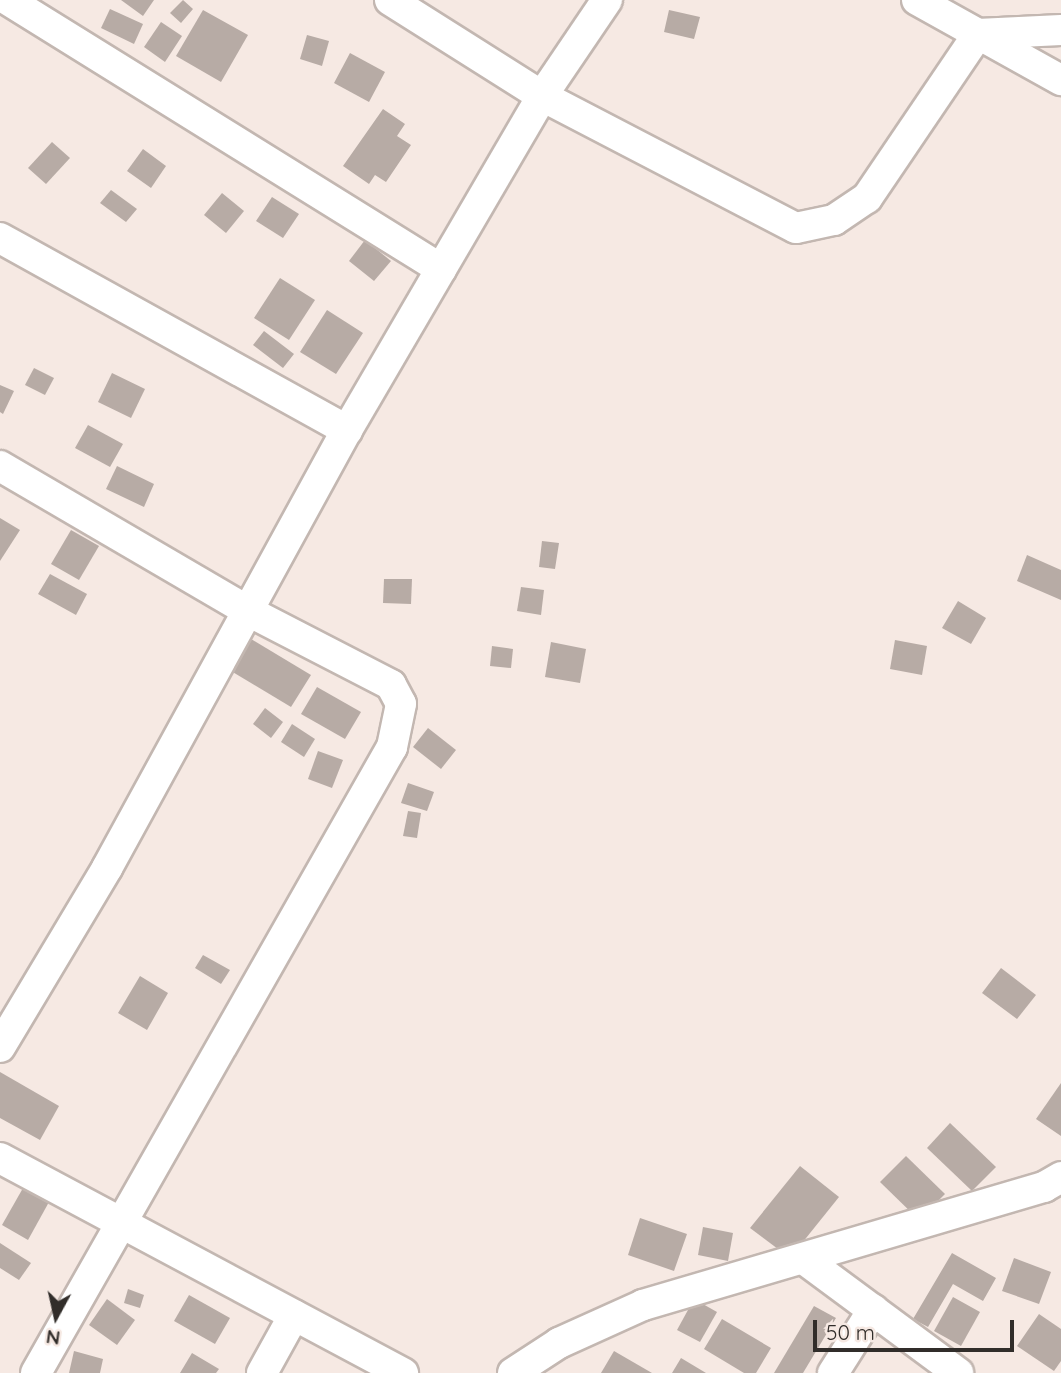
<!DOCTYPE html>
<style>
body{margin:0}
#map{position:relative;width:1061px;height:1373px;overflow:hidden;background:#f6e9e3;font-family:Quicksand,sans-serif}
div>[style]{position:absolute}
.building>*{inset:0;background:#b7aba5}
.roads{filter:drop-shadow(2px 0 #c3b7b1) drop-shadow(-2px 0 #c3b7b1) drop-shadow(0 2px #c3b7b1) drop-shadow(0 -2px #c3b7b1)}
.minor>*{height:30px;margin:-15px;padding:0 15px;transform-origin:15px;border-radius:15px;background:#fff}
span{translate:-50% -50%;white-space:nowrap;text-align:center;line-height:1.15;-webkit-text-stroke:6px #f6e9e3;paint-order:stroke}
.north{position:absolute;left:21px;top:1282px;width:70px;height:70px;-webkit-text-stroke:5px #f6e9e3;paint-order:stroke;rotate:188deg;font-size:19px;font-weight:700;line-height:28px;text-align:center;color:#312d2a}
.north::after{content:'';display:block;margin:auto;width:24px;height:32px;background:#312d2a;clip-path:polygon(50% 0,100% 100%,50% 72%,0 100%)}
.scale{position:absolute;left:813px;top:1320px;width:201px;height:32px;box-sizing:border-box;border:4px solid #312d2a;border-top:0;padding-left:9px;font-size:21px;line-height:24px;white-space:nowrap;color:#312d2a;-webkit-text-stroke:5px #f6e9e3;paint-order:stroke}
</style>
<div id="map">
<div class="building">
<i style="clip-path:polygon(121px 0,154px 0,143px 16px)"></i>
<i style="clip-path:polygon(183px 0,193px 9px,181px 23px,170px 13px)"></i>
<i style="clip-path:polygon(110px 9px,143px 24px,134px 44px,101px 28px)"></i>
<i style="clip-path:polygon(203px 10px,248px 35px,221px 82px,176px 56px)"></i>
<i style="clip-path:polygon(669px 10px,700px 17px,694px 39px,664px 32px)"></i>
<i style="clip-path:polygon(161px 22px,182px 36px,165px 62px,144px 47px)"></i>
<i style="clip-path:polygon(307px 35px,329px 41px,322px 66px,300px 59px)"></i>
<i style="clip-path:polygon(350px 53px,385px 72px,369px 102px,334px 83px)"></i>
<i style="clip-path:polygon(383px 109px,405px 124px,397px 136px,411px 145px,386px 182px,375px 175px,369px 184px,343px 166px)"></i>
<i style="clip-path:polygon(52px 142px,70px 158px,46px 184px,28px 168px)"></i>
<i style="clip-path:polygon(143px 149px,166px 166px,151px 188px,127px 171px)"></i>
<i style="clip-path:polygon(111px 190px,137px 209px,126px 222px,100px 203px)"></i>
<i style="clip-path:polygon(222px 193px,244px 211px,226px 233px,204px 215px)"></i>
<i style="clip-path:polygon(272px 197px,299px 214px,283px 238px,256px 221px)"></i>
<i style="clip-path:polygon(365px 240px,391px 261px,374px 281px,349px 261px)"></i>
<i style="clip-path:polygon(280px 278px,315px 300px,289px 340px,254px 318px)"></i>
<i style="clip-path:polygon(327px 310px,363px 333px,336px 374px,300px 352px)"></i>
<i style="clip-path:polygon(264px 331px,294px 354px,283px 368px,253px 345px)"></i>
<i style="clip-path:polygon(34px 368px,54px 378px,45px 395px,25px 385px)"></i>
<i style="clip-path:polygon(112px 373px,145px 389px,131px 418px,98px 402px)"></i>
<i style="clip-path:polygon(0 385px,14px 391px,3px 414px,0 412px)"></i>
<i style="clip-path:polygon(88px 425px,123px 444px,110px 467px,75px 448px)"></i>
<i style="clip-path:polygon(117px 466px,154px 484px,144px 507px,106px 489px)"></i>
<i style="clip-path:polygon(0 518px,20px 530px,0 561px)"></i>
<i style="clip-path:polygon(71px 530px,99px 546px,79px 580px,51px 564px)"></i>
<i style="clip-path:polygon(542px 541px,559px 543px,555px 569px,539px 567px)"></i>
<i style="clip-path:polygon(1027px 555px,1061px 570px,1061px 600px,1017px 581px)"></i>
<i style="clip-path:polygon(50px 574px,87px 594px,76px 615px,38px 594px)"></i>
<i style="clip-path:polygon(384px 579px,412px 579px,411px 604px,383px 603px)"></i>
<i style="clip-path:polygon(521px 587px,544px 590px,541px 615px,517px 611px)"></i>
<i style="clip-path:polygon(958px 601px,986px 618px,971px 644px,942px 628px)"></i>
<i style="clip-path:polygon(251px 639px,311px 675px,291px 707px,231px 671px)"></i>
<i style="clip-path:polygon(895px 640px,927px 646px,922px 675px,890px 669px)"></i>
<i style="clip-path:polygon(551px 642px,586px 649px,580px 683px,545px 677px)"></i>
<i style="clip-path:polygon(492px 646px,513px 649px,511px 668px,490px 666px)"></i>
<i style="clip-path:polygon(317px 687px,361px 712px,345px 739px,301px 714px)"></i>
<i style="clip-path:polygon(265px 708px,283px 722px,271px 738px,253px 724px)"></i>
<i style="clip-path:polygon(292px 724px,315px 739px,304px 757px,281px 742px)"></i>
<i style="clip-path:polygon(428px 728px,456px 750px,441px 769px,413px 747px)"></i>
<i style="clip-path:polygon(318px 751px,343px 760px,332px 788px,308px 779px)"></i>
<i style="clip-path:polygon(408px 783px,434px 792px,427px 811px,401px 803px)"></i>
<i style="clip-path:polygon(408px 811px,421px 813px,417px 838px,403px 836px)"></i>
<i style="clip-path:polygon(203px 955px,230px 970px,221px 984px,195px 968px)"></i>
<i style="clip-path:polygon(1001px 968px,1036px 995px,1017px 1019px,982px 993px)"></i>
<i style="clip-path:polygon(140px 976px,168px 993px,147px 1030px,118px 1013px)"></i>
<i style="clip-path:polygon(0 1072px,59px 1106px,40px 1140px,0 1118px)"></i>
<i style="clip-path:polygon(1061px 1083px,1061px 1136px,1036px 1119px)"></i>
<i style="clip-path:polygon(950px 1123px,996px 1167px,972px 1191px,927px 1148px)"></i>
<i style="clip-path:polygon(906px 1156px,945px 1194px,919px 1220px,880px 1182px)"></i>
<i style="clip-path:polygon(800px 1166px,839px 1197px,790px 1258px,750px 1228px)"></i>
<i style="clip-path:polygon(23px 1188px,49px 1202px,28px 1240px,2px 1225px)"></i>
<i style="clip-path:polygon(640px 1218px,687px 1234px,674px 1271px,628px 1255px)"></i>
<i style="clip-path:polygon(703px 1227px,733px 1233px,728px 1261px,698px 1255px)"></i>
<i style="clip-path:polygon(0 1243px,31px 1263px,19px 1280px,0 1268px)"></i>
<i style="clip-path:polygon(952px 1253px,996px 1278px,983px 1301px,953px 1284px,928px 1327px,913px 1319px)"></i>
<i style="clip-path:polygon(1014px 1258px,1051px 1272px,1039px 1304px,1002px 1291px)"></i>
<i style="clip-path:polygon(128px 1289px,144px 1295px,140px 1308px,124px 1303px)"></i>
<i style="clip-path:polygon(189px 1295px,230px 1318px,215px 1344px,174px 1321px)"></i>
<i style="clip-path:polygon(953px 1297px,980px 1312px,961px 1346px,934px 1331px)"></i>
<i style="clip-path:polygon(107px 1299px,135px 1320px,117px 1345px,89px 1325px)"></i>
<i style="clip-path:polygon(694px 1299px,717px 1312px,700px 1342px,677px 1330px)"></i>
<i style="clip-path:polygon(814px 1306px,836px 1318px,803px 1373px,774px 1373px)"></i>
<i style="clip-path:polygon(1039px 1314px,1061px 1329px,1061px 1361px,1054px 1371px,1017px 1346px)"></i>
<i style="clip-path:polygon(722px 1319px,771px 1348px,756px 1373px,744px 1373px,704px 1349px)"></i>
<i style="clip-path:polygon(74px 1351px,103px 1359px,100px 1373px,69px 1373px)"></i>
<i style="clip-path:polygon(614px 1351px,652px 1373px,601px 1373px)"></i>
<i style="clip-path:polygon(192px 1353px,219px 1369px,216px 1373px,180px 1373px)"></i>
<i style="clip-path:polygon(681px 1358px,706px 1373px,672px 1373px)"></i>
</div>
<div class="roads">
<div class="minor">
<i style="left:8px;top:0;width:510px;rotate:31.85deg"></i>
<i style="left:390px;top:0;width:180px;rotate:32.3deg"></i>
<i style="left:542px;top:96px;width:286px;rotate:27.5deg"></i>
<i style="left:796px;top:228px;width:39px;rotate:-12deg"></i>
<i style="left:834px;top:220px;width:40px;rotate:-34deg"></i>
<i style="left:867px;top:198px;width:198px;rotate:-55.9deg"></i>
<i style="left:978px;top:34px;width:83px;rotate:-2.8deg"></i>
<i style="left:917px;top:0;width:165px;rotate:29.1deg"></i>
<i style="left:0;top:238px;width:397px;rotate:29deg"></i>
<i style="left:0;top:466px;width:285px;rotate:30.3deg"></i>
<i style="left:246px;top:610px;width:163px;rotate:27.3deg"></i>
<i style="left:391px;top:685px;width:21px;rotate:62deg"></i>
<i style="left:401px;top:704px;width:44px;rotate:101.8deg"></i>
<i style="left:392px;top:747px;width:720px;rotate:119.63deg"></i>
<i style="left:0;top:1047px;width:209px;rotate:-59.1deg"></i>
<i style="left:107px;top:868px;width:499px;rotate:-61.3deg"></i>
<i style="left:347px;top:430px;width:387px;rotate:-59.7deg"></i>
<i style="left:542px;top:96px;width:116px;rotate:-55.9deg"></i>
<i style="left:0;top:1158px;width:457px;rotate:28.1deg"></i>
<i style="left:804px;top:1259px;width:192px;rotate:36.5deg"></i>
<i style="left:262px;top:1373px;width:66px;rotate:-61.1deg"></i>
<i style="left:513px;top:1373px;width:55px;rotate:-33.1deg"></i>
<i style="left:559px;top:1343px;width:92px;rotate:-24.3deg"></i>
<i style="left:643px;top:1305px;width:418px;rotate:-16.4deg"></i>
<i style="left:1044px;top:1187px;width:20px;rotate:-30deg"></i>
<i style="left:833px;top:1373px;width:75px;rotate:-57.6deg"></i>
</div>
</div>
<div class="north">N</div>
<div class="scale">50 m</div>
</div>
